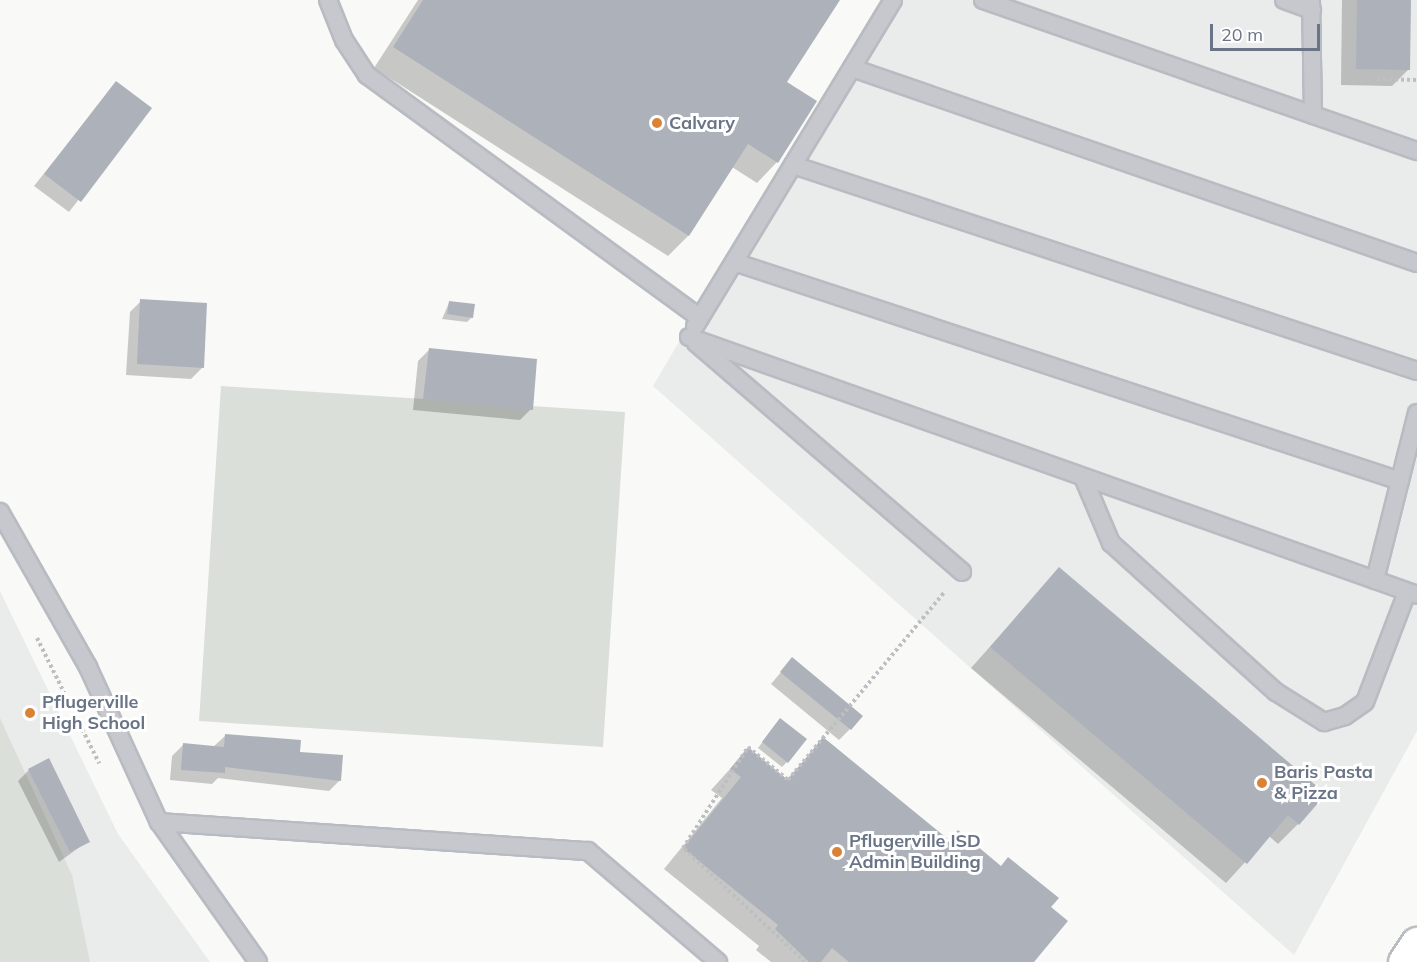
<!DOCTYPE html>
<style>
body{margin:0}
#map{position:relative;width:1417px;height:962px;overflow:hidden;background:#f9faf8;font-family:Mulish,sans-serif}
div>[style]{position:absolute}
.built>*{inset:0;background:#eaebeb}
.green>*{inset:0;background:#dae0d9}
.shadow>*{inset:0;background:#0003}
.building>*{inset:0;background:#acb1ba}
.path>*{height:4px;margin-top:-2px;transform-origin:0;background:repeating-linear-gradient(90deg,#bebfc3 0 3px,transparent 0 6px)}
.roads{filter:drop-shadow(2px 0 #b8bbc1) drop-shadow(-2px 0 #b8bbc1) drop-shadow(0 2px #b8bbc1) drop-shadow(0 -2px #b8bbc1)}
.lane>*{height:16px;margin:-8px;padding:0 8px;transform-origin:8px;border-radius:8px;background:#c6c8cd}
.secondary>*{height:33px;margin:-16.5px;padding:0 16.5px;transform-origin:16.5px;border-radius:16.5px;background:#fff}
.dots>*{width:16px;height:16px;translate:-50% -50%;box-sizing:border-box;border:3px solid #fff;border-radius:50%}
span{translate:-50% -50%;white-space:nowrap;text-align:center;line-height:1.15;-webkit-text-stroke:6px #fff;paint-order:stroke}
.poi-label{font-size:18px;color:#6a7487;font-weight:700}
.left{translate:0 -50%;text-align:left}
.scale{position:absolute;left:1210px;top:24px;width:110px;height:27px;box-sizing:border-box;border:3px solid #6a7487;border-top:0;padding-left:8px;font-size:18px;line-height:21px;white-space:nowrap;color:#6a7487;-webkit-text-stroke:4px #fff;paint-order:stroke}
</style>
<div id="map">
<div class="built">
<i style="clip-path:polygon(880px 0,1417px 0,1417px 731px,1294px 955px,653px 386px)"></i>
<i style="clip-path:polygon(0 591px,118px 834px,210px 962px,0 962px)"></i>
</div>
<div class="green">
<i style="clip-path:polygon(221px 386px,625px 412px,603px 747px,199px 721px)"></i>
<i style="clip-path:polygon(0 718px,72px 875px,90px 962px,0 962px)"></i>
</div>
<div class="shadow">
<i style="clip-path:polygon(418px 0,838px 0,785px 82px,815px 102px,777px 162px,757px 183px,732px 167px,688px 236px,668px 256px,374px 68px)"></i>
<i style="clip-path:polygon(1342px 0,1409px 0,1408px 70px,1392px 86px,1341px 85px)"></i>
<i style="clip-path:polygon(116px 83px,150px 108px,69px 212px,34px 186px)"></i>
<i style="clip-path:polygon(141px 301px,202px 368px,191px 379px,126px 375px,130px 312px)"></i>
<i style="clip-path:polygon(449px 303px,472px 317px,467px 322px,442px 319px)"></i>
<i style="clip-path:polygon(429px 350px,531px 409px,520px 420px,413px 410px,418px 361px)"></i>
<i style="clip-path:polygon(1059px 569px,1298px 824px,1278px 844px,1269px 836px,1226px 883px,971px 668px)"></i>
<i style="clip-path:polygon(792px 659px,850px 729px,839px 740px,771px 684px)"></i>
<i style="clip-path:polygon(775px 725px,787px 762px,782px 767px,758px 748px)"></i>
<i style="clip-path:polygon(225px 736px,298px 753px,340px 780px,329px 791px,218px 778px,212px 784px,170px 780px,172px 756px,183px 745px,213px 747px)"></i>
<i style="clip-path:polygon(823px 740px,948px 842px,1049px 907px,1032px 962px,771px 962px,756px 950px,759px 946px,664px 869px,722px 798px,711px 790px,748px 749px,786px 780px)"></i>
<i style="clip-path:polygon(29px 770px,88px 841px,59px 862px,18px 781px)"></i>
</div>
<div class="building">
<i style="clip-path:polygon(423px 0,840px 0,787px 82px,817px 101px,778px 163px,748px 144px,689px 236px,393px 47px)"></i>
<i style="clip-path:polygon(1357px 0,1411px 0,1410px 70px,1356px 69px)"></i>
<i style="clip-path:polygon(116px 81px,152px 108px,81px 202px,44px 174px)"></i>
<i style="clip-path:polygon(140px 299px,207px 303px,204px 368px,137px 364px)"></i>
<i style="clip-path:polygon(449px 301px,475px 304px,473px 318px,447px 314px)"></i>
<i style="clip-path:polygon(429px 348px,537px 359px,533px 410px,423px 399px)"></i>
<i style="clip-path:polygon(1059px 567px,1326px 794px,1299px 825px,1288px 815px,1247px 864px,990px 647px)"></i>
<i style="clip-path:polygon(792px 657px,863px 716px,851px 730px,780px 672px)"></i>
<i style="clip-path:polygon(780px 718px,807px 739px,788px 763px,762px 742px)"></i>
<i style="clip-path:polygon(225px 734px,301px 740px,300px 752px,343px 755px,341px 781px,225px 767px,225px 773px,181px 770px,183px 743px,224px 747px)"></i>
<i style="clip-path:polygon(823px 737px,949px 840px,958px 830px,1001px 866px,1008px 857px,1059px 898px,1051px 907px,1068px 921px,1034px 962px,849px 962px,832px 948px,821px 962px,809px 962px,775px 929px,778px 925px,683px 848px,741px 777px,730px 769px,748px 747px,788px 780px)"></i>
<i style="clip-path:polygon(49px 758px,90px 842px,70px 852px,28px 769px)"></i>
</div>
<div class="path">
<i style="left:1377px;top:79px;width:40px;rotate:1.4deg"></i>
<i style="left:37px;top:638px;width:140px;rotate:63.6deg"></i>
<i style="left:805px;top:962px;width:167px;rotate:-136.9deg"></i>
<i style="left:683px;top:848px;width:120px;rotate:-57.2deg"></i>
<i style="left:748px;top:747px;width:52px;rotate:39.5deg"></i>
<i style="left:788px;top:780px;width:244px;rotate:-50.2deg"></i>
</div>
<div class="roads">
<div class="lane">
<i style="left:328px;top:0;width:43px;rotate:68.2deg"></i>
<i style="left:344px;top:40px;width:42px;rotate:56.7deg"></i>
<i style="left:367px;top:75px;width:412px;rotate:36.1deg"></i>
<i style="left:983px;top:0;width:460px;rotate:19.2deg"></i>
<i style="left:1284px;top:0;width:30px;rotate:20deg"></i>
<i style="left:1311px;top:0;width:115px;rotate:89deg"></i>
<i style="left:852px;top:68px;width:598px;rotate:19.04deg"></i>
<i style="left:793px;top:165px;width:657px;rotate:18.27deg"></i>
<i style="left:734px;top:262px;width:701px;rotate:18.2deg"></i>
<i style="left:695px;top:326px;width:381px;rotate:-58.7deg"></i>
<i style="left:689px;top:337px;width:772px;rotate:19.51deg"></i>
<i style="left:696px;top:343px;width:351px;rotate:40.7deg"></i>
<i style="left:1083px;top:477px;width:72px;rotate:67deg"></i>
<i style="left:1111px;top:543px;width:222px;rotate:42.1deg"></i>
<i style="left:1276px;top:692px;width:57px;rotate:32deg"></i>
<i style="left:1324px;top:722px;width:22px;rotate:-16deg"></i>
<i style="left:1345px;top:716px;width:24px;rotate:-35deg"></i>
<i style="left:1365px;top:702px;width:118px;rotate:-69.1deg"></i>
<i style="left:0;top:512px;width:178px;rotate:60.4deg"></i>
<i style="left:88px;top:667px;width:170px;rotate:65.4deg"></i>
<i style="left:159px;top:822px;width:171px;rotate:54.7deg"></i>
<i style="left:1375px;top:580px;width:172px;rotate:-75.9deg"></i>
<i style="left:159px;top:822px;width:430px;rotate:3.9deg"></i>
<i style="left:588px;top:851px;width:171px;rotate:40.5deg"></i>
</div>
<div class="secondary">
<i style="left:1405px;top:962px;width:22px;rotate:-56deg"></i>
</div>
</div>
<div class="dots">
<i style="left:657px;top:123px;background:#da8337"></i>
<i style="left:30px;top:713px;background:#da8337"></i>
<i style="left:1262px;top:783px;background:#da8337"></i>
<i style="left:837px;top:852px;background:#da8337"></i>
</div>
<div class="poi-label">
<span class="left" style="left:669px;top:123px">Calvary</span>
<span class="left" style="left:42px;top:713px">Pflugerville<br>High School</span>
<span class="left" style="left:1274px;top:783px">Baris Pasta<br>&amp; Pizza</span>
<span class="left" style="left:849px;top:852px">Pflugerville ISD<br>Admin Building</span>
</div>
<div class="scale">20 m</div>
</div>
